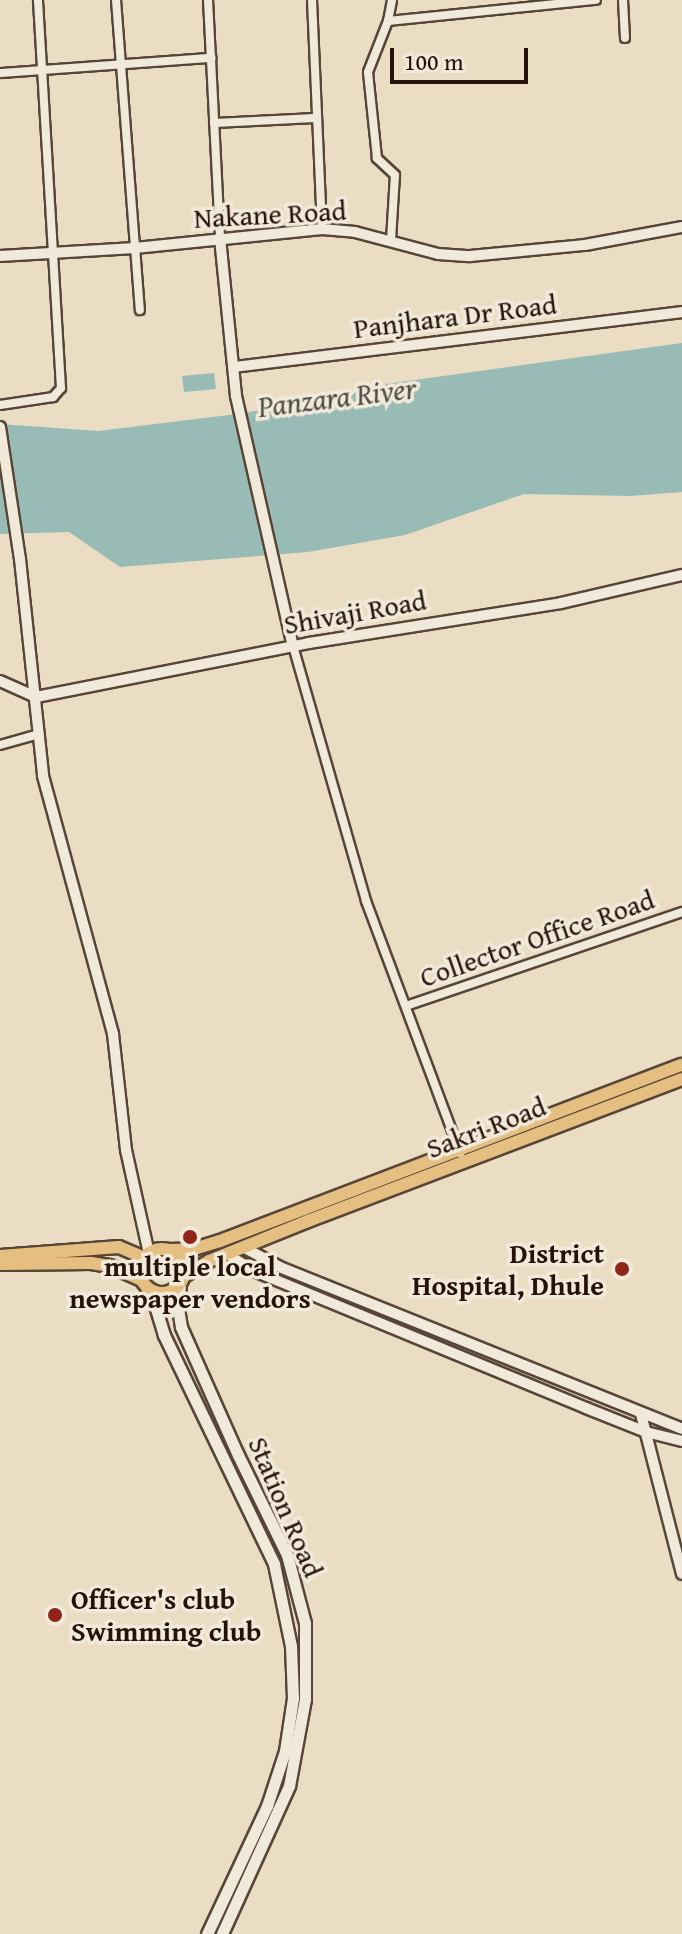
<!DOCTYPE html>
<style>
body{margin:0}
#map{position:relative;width:682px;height:1934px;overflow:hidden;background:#eaddc4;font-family:"Gentium Book Plus",serif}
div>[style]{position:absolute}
.water>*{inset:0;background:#98bbb5}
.roads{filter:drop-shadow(2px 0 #574537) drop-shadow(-2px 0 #574537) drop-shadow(0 2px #574537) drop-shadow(0 -2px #574537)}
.minor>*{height:8px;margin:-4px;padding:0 4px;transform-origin:4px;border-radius:4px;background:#f1e9d9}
.tertiary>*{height:10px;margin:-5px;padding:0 5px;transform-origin:5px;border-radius:5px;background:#f1e9d9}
.secondary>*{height:11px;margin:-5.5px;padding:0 5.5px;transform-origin:5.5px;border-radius:5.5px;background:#f1e9d9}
.primary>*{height:12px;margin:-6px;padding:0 6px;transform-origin:6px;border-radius:6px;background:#e5be82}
.primary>.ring{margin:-6px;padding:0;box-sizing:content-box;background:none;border:12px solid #e5be82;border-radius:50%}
.dots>*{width:22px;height:22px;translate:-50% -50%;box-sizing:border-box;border:4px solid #f1e9d9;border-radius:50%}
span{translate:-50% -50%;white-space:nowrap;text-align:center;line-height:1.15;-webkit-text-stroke:7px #f1e9d9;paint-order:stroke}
.street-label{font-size:28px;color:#261208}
.poi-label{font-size:28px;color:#261208;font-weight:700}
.right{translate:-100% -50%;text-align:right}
.left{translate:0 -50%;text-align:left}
.water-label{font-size:30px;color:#4e4d45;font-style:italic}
.scale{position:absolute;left:390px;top:48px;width:138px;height:36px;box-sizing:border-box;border:4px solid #261208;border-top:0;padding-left:10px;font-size:24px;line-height:28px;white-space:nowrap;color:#261208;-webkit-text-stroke:6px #f1e9d9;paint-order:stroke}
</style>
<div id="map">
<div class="water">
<i style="clip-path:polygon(682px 343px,682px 492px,630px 496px,524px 494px,405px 535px,308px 552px,120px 567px,69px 532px,0 534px,0 424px,98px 431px,245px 413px,386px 384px)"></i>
<i style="clip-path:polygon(214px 373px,216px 389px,184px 392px,182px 376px)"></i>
</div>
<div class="roads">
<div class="minor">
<i style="left:116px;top:0;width:311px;rotate:85.6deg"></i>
<i style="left:208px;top:0;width:238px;rotate:87.1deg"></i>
<i style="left:312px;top:0;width:229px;rotate:87.5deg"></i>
<i style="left:623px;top:0;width:38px;rotate:87deg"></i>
<i style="left:388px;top:21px;width:209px;rotate:-5.8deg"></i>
<i style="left:0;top:73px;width:212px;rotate:-4.1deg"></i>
<i style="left:214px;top:123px;width:102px;rotate:-2.8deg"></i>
<i style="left:391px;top:240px;width:65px;rotate:-86.5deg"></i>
<i style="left:395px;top:175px;width:25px;rotate:-137deg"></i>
<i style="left:377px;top:158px;width:86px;rotate:-96deg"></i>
<i style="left:368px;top:72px;width:55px;rotate:-68.6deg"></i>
<i style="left:388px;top:21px;width:21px;rotate:-79deg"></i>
<i style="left:0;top:405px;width:54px;rotate:-8.6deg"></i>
<i style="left:53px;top:397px;width:12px;rotate:-48deg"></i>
<i style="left:61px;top:388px;width:389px;rotate:-93.4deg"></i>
<i style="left:293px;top:646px;width:265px;rotate:74deg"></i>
<i style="left:366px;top:901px;width:269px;rotate:69.5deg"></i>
<i style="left:0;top:745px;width:41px;rotate:-15.8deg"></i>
<i style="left:406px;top:1006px;width:292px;rotate:-18.8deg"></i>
</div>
<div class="tertiary">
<i style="left:220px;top:238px;width:159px;rotate:84.2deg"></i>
<i style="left:236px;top:396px;width:256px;rotate:77.2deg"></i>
<i style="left:0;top:256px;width:135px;rotate:-3.4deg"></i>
<i style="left:135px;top:248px;width:188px;rotate:-5.8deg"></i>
<i style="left:322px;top:229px;width:33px;rotate:5deg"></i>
<i style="left:355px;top:232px;width:86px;rotate:14.8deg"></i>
<i style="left:438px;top:254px;width:32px;rotate:4deg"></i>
<i style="left:470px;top:256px;width:116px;rotate:-5.5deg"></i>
<i style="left:585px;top:245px;width:99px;rotate:-10.5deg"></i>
<i style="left:234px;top:367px;width:451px;rotate:-7deg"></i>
<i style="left:0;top:427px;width:134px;rotate:81.4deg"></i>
<i style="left:20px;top:559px;width:218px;rotate:83.9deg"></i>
<i style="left:43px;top:776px;width:267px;rotate:74.8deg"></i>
<i style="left:113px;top:1034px;width:117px;rotate:83.6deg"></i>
<i style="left:126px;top:1150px;width:107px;rotate:77.5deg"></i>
<i style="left:0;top:681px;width:39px;rotate:24deg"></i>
<i style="left:36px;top:697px;width:278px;rotate:-11.2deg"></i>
<i style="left:309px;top:643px;width:255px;rotate:-9deg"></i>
<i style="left:561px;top:603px;width:124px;rotate:-13deg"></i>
<i style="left:243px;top:1247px;width:44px;rotate:28.3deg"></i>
<i style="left:282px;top:1268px;width:431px;rotate:21.9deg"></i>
<i style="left:227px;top:1254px;width:32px;rotate:32deg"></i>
<i style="left:254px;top:1271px;width:359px;rotate:22.4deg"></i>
<i style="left:586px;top:1408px;width:65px;rotate:21.8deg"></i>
<i style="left:646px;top:1432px;width:37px;rotate:14deg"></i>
<i style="left:641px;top:1414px;width:165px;rotate:75.6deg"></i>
</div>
<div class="secondary">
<i style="left:180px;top:1284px;width:24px;rotate:95deg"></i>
<i style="left:178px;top:1308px;width:19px;rotate:81deg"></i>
<i style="left:181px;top:1327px;width:140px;rotate:66deg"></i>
<i style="left:238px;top:1455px;width:111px;rotate:63.9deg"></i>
<i style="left:287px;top:1555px;width:70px;rotate:75.2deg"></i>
<i style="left:305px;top:1623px;width:76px;rotate:90deg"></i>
<i style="left:305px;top:1699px;width:88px;rotate:100.4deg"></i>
<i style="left:289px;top:1786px;width:162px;rotate:114.4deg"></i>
<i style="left:150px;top:1289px;width:48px;rotate:73.1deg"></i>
<i style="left:164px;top:1335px;width:254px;rotate:64.3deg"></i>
<i style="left:274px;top:1564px;width:84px;rotate:78.3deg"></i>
<i style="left:291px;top:1646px;width:52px;rotate:87.8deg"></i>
<i style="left:293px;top:1698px;width:54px;rotate:98.6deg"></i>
<i style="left:285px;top:1751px;width:58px;rotate:108.1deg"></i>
<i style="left:267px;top:1806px;width:141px;rotate:115.1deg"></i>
</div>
<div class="primary">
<i class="ring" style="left:140px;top:1249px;width:32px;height:32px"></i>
<i style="left:169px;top:1250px;width:25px;rotate:-2deg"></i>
<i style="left:194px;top:1249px;width:27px;rotate:-17deg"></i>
<i style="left:220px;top:1241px;width:494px;rotate:-20.9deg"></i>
<i style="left:0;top:1256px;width:119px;rotate:-4.3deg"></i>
<i style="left:119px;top:1247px;width:28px;rotate:23deg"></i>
<i style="left:0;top:1264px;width:91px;rotate:-0.6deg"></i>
<i style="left:91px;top:1263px;width:19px;rotate:9deg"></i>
<i style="left:110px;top:1266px;width:36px;rotate:24deg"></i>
<i style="left:184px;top:1276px;width:29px;rotate:-31deg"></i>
<i style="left:209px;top:1261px;width:107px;rotate:-22deg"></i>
<i style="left:308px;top:1221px;width:400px;rotate:-20.8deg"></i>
</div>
</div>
<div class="dots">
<i style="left:190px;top:1237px;background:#8f2418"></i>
<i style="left:622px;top:1269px;background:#8f2418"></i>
<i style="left:55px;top:1615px;background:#8f2418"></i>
</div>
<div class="street-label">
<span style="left:270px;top:214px;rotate:-3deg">Nakane Road</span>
<span style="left:455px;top:316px;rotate:-7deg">Panjhara Dr Road</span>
<span style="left:355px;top:612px;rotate:-10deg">Shivaji Road</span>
<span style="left:537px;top:938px;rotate:-19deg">Collector Office Road</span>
<span style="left:486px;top:1127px;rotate:-21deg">Sakri Road</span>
<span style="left:286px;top:1507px;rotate:67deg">Station Road</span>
</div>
<div class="poi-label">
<span class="right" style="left:604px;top:1269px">District<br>Hospital, Dhule</span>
<span style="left:190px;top:1282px">multiple local<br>newspaper vendors</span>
<span class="left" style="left:71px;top:1615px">Officer's club<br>Swimming club</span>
</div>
<div class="water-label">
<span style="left:337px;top:397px;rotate:-7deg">Panzara River</span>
</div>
<div class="scale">100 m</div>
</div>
